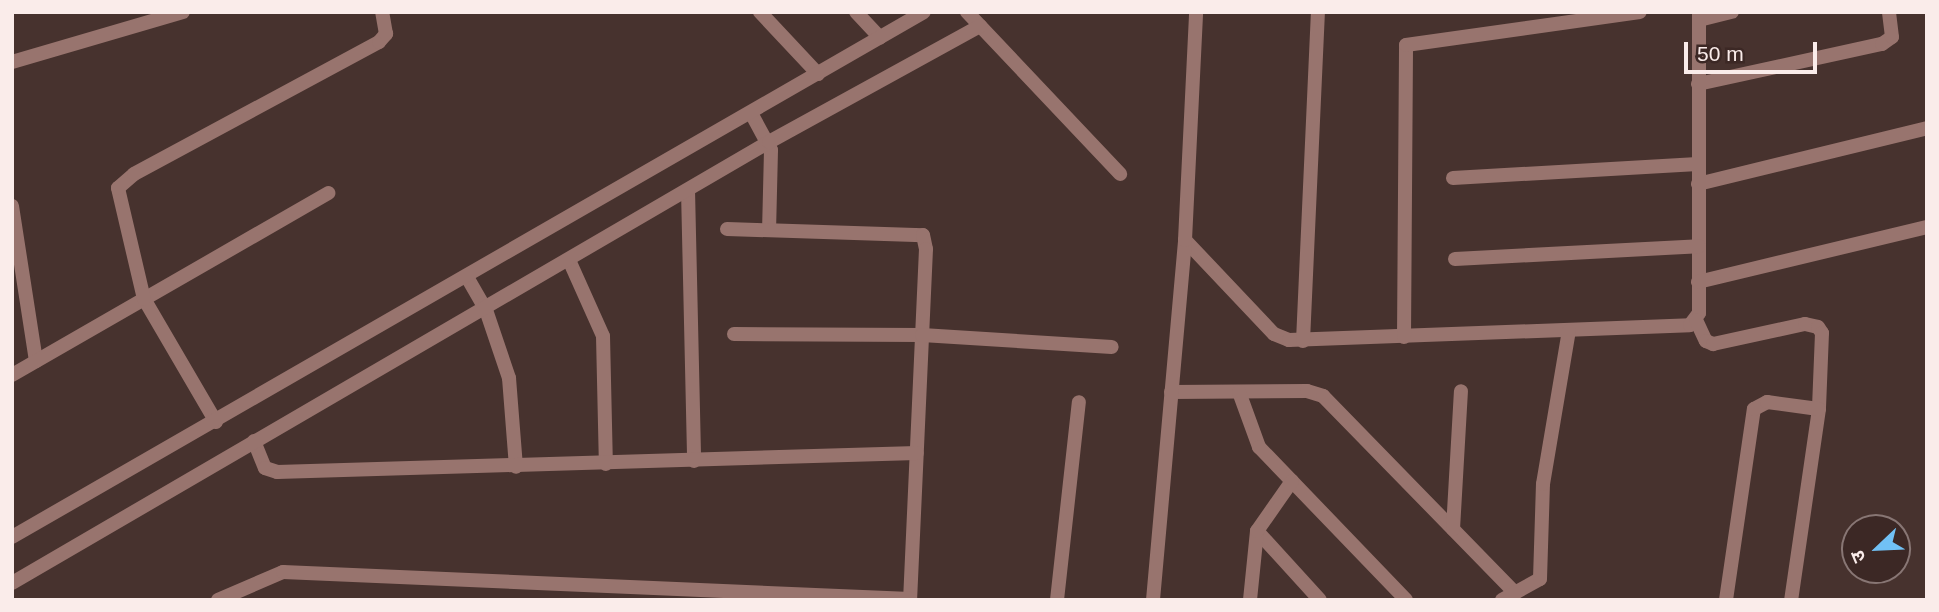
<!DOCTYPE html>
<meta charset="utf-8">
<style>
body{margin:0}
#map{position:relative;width:1939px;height:612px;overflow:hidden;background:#47322e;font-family:Helvetica,"Noto Sans Devanagari",sans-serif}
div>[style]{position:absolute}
.minor>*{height:14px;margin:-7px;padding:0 7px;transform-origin:7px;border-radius:7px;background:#98746e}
.tertiary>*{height:14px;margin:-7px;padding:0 7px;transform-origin:7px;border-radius:7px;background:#98746e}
span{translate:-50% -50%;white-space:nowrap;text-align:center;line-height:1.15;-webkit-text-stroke:7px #3c2825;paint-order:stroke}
.frame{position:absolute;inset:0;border:14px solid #faecea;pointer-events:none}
.north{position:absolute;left:1841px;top:514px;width:70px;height:70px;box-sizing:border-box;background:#3c2825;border:2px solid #887674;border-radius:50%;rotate:247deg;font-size:19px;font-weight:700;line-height:28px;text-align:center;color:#faecea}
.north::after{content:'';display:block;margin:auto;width:24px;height:32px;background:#71c1f5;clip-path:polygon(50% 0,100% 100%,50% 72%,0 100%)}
.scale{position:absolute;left:1684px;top:42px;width:133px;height:32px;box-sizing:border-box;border:4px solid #faecea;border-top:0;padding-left:9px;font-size:21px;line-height:24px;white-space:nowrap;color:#faecea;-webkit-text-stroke:5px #3c2825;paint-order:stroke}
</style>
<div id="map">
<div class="minor">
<i style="left:760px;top:12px;width:85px;rotate:46.9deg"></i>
<i style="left:856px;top:12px;width:35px;rotate:47deg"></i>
<i style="left:967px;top:12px;width:223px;rotate:46.6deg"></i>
<i style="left:1699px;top:20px;width:34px;rotate:-14deg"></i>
<i style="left:12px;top:62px;width:178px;rotate:-16.3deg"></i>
<i style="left:1698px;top:84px;width:188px;rotate:-12.3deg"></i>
<i style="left:1882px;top:44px;width:12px;rotate:-35deg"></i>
<i style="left:1892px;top:37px;width:25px;rotate:-97deg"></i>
<i style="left:751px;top:113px;width:42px;rotate:61.6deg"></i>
<i style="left:771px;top:150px;width:80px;rotate:91.4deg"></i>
<i style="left:1453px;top:178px;width:245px;rotate:-3.3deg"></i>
<i style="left:1698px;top:184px;width:236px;rotate:-13.7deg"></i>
<i style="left:688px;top:190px;width:271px;rotate:88.7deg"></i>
<i style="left:12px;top:206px;width:157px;rotate:81.2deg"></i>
<i style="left:727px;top:229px;width:196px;rotate:1.8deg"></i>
<i style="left:923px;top:235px;width:14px;rotate:78deg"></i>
<i style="left:926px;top:249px;width:351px;rotate:92.6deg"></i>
<i style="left:1185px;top:240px;width:129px;rotate:46.6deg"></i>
<i style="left:1274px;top:334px;width:16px;rotate:22deg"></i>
<i style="left:1289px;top:340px;width:401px;rotate:-2.1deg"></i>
<i style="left:1690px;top:325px;width:15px;rotate:-53deg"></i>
<i style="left:1699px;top:313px;width:301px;rotate:-90deg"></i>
<i style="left:1455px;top:259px;width:244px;rotate:-3deg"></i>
<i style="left:569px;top:260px;width:83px;rotate:65.9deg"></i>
<i style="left:603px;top:336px;width:128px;rotate:88.7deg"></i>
<i style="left:467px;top:277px;width:38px;rotate:60deg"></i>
<i style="left:486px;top:310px;width:72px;rotate:71.3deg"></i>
<i style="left:509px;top:378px;width:89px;rotate:85.5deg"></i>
<i style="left:1698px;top:282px;width:236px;rotate:-13.5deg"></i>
<i style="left:1696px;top:320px;width:23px;rotate:65deg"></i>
<i style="left:1706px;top:341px;width:8px;rotate:23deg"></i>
<i style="left:1713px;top:344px;width:94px;rotate:-12.3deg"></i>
<i style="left:1805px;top:324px;width:13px;rotate:13deg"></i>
<i style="left:1818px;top:327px;width:7px;rotate:56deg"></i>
<i style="left:1822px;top:333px;width:76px;rotate:92.3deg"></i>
<i style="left:1819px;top:409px;width:193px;rotate:98.3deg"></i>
<i style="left:734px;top:334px;width:188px;rotate:0.3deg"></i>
<i style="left:922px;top:335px;width:190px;rotate:3.6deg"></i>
<i style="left:1404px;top:337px;width:292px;rotate:-89.6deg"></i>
<i style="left:1406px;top:45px;width:236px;rotate:-8deg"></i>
<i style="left:1303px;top:341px;width:329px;rotate:-87.4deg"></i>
<i style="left:12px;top:375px;width:365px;rotate:-29.9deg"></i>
<i style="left:1171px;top:392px;width:136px;rotate:-0.4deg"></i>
<i style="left:1307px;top:391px;width:17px;rotate:17deg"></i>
<i style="left:1323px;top:396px;width:275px;rotate:45.7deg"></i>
<i style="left:1239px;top:392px;width:59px;rotate:70deg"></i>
<i style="left:1259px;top:447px;width:212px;rotate:46.1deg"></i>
<i style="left:216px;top:422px;width:143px;rotate:-120.3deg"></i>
<i style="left:144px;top:299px;width:114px;rotate:-103.2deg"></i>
<i style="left:118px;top:188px;width:21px;rotate:-41deg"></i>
<i style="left:134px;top:174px;width:278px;rotate:-28.3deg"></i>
<i style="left:379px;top:42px;width:11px;rotate:-49deg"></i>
<i style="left:386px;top:34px;width:22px;rotate:-100deg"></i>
<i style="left:254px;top:441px;width:29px;rotate:68deg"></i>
<i style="left:265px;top:468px;width:13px;rotate:18deg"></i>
<i style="left:277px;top:472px;width:640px;rotate:-1.7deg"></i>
<i style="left:1453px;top:529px;width:138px;rotate:-86.7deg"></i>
<i style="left:1257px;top:531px;width:93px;rotate:47.6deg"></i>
<i style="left:12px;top:583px;width:876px;rotate:-30.22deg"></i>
<i style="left:769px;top:142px;width:241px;rotate:-28.8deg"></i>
<i style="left:218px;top:600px;width:71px;rotate:-23.3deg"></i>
<i style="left:283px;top:572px;width:628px;rotate:2.47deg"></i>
<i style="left:1057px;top:600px;width:199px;rotate:-83.7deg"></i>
<i style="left:1153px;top:600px;width:361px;rotate:-84.9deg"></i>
<i style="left:1185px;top:240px;width:228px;rotate:-87.2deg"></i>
<i style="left:1250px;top:600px;width:69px;rotate:-84.2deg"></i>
<i style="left:1257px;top:531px;width:61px;rotate:-55deg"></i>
<i style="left:1502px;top:600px;width:43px;rotate:-28.9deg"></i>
<i style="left:1540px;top:579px;width:95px;rotate:-88.2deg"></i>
<i style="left:1543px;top:484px;width:155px;rotate:-80.4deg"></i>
<i style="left:1726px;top:600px;width:193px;rotate:-81.7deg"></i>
<i style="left:1754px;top:409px;width:15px;rotate:-28deg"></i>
<i style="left:1767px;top:402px;width:52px;rotate:7.7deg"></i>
</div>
<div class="tertiary">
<i style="left:12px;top:537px;width:1052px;rotate:-29.93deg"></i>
</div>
<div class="frame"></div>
<div class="north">उ</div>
<div class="scale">50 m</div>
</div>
